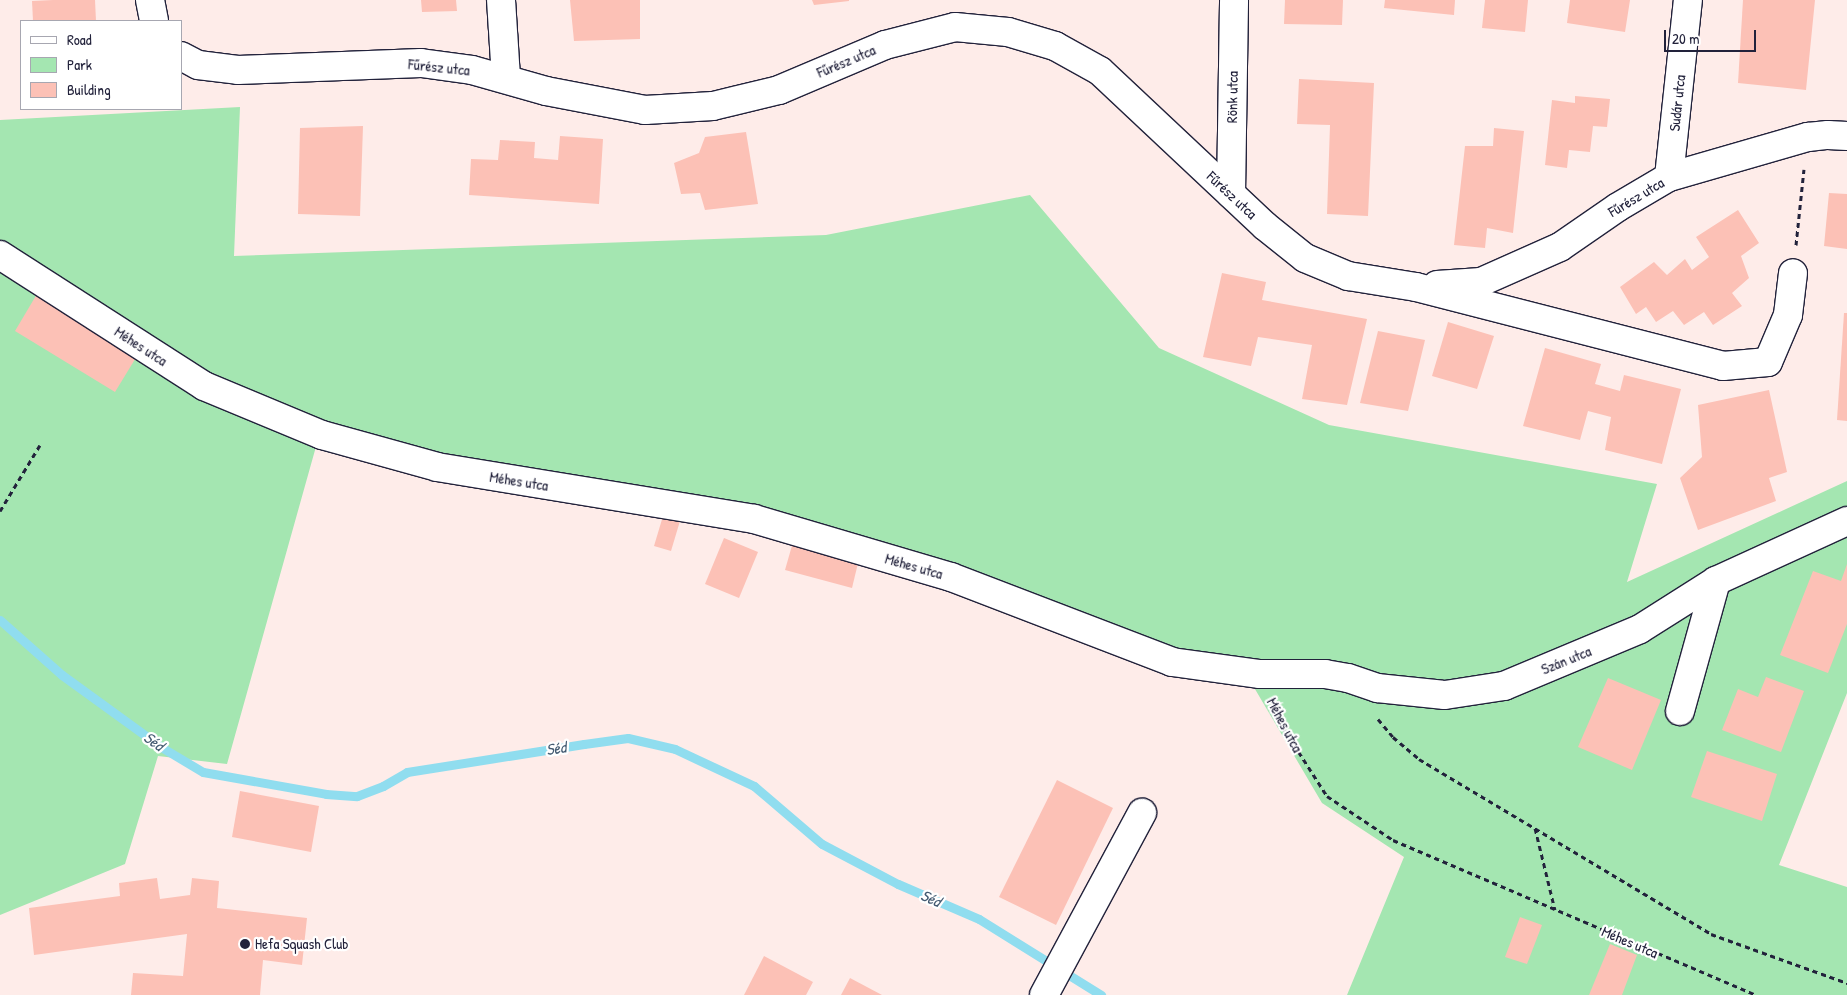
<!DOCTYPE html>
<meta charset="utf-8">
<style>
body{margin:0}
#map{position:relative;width:1847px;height:995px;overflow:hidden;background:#feece9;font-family:"Patrick Hand",sans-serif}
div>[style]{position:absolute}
.green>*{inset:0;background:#a4e6b1}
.stream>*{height:9px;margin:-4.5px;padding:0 4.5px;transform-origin:4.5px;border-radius:4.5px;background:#90ddef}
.building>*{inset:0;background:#fcc1b6}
.path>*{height:3px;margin-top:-1.5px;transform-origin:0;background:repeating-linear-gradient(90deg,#22223b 0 5px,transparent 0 9px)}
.roads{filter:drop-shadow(1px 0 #22223b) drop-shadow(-1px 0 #22223b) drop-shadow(0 1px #22223b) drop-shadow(0 -1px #22223b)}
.minor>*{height:28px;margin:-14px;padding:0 14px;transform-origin:14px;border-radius:14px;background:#fff}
.dots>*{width:14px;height:14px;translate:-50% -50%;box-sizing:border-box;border:2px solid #fff;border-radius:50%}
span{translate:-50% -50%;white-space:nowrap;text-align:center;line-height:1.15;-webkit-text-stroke:4.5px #fff;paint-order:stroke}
.street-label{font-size:15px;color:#22223b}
.poi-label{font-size:15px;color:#22223b}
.left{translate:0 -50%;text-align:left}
.water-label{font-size:16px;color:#435a71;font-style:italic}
.legend{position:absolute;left:20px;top:20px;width:162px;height:90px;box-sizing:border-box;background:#fff;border:1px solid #a7a7b1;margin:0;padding:6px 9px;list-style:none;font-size:15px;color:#22223b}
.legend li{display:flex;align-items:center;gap:10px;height:25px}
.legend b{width:25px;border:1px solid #a7a7b1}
.scale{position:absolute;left:1664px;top:30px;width:92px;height:22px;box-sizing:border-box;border:2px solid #22223b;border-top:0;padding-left:6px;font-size:15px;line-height:18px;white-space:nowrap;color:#22223b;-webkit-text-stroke:4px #fff;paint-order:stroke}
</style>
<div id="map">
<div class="green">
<i style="clip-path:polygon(240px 107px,234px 256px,826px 235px,1030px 195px,1159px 348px,1329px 425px,1657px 484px,1627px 582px,1847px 481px,1847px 693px,1779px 865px,1847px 887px,1847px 995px,1347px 995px,1404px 857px,1322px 803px,1242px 667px,1195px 661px,948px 567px,317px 443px,227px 764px,158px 756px,125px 864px,0 915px,0 120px)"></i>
</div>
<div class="stream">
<i style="left:0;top:620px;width:83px;rotate:41.6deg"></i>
<i style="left:62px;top:675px;width:122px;rotate:36deg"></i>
<i style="left:161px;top:747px;width:49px;rotate:30.8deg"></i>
<i style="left:203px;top:772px;width:125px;rotate:10.1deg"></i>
<i style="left:326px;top:794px;width:31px;rotate:4deg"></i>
<i style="left:357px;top:796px;width:28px;rotate:-21deg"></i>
<i style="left:383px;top:786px;width:28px;rotate:-30deg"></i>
<i style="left:407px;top:772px;width:179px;rotate:-9deg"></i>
<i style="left:584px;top:744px;width:44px;rotate:-7.8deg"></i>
<i style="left:628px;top:738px;width:48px;rotate:13.2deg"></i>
<i style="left:675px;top:749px;width:87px;rotate:25.1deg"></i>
<i style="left:754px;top:786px;width:89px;rotate:40.5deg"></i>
<i style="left:822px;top:844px;width:86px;rotate:27.8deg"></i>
<i style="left:898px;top:884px;width:88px;rotate:23.4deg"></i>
<i style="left:979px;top:919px;width:144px;rotate:31.9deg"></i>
</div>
<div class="building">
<i style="clip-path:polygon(53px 0,95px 0,96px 21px,33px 21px,32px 1px)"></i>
<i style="clip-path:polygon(421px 0,456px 0,457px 11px,422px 12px)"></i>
<i style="clip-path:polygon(570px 0,640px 0,640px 39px,574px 41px)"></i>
<i style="clip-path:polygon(812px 0,849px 0,849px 1px,814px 5px)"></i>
<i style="clip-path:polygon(1285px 0,1343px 0,1342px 25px,1284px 24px)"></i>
<i style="clip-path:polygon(1385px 0,1455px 0,1454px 15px,1384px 8px)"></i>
<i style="clip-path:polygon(1485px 0,1528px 0,1525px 32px,1482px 28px)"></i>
<i style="clip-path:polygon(1570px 0,1630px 0,1625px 32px,1567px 23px)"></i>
<i style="clip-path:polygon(1743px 0,1815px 0,1806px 90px,1738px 83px)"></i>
<i style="clip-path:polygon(1299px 79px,1374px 83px,1368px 216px,1327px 214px,1330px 125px,1297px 124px)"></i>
<i style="clip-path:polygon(1575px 96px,1610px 99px,1607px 127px,1593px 126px,1590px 152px,1569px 150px,1567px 168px,1545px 165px,1552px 100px,1575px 103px)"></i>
<i style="clip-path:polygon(363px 126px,360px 216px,298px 214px,300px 128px)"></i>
<i style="clip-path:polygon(1494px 128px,1524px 131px,1513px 233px,1487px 228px,1485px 248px,1454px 245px,1465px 146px,1493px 146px)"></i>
<i style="clip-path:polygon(746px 132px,758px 204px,705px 210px,700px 193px,681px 194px,674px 163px,699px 153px,705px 137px)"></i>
<i style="clip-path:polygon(560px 136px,603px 139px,599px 204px,469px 195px,471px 159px,498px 160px,500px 140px,535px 142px,534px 158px,558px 160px)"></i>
<i style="clip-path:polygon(1829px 193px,1847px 194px,1847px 249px,1824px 246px)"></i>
<i style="clip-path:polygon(1738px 210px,1759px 243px,1741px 256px,1749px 278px,1732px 293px,1742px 306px,1713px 325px,1704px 312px,1684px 325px,1673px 311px,1656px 322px,1646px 307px,1636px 314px,1620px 287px,1654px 262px,1667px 275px,1685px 259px,1692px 270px,1709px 257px,1696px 237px)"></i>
<i style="clip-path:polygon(1222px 273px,1266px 282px,1262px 300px,1367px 319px,1347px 405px,1302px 399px,1312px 345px,1258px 337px,1251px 366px,1203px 357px)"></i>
<i style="clip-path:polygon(37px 294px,137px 356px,115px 392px,15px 331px)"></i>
<i style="clip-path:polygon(1844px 313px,1847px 313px,1847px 421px,1837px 420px)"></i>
<i style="clip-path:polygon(1448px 322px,1494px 336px,1477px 389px,1432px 376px)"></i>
<i style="clip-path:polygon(1378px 331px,1425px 340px,1408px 411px,1360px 403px)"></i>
<i style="clip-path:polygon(1545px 348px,1601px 364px,1595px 384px,1620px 391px,1624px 375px,1681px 389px,1662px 464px,1605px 450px,1611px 417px,1588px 411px,1580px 440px,1523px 426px)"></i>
<i style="clip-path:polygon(1769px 390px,1787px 472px,1769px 478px,1776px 501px,1698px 530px,1680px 478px,1702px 457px,1698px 405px)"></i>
<i style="clip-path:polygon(663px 516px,680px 521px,671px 551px,654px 546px)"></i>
<i style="clip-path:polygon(724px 538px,758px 552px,739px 598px,705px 584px)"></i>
<i style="clip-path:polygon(793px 542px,859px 559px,852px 588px,785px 570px)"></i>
<i style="clip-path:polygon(1847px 564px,1847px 624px,1828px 673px,1780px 655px,1813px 571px,1841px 581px)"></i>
<i style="clip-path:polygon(1766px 677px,1804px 691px,1781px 752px,1722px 730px,1738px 689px,1758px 697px)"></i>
<i style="clip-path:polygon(1608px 678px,1661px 700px,1632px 770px,1578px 747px)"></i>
<i style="clip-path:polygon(1707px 751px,1777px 774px,1762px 821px,1691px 797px)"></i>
<i style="clip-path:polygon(1057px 780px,1113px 808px,1056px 925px,999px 897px)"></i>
<i style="clip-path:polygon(240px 791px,319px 806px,311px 852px,232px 837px)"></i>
<i style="clip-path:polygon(157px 878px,160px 899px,190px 895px,192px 878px,219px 881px,217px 908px,307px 918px,302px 965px,263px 960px,260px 995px,131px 995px,133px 973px,183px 976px,187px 934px,34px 955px,29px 908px,120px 896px,119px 883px)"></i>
<i style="clip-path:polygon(1520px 917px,1542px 925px,1527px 964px,1505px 957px)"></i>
<i style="clip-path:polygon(1610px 944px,1637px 955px,1622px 995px,1589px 995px)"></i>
<i style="clip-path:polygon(764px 956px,813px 982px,806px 995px,744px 995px)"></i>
<i style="clip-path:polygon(850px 978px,882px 995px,841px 995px)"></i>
</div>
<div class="path">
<i style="left:1796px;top:245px;width:76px;rotate:-84deg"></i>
<i style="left:0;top:511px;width:77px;rotate:-58.8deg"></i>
<i style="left:1272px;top:703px;width:29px;rotate:65deg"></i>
<i style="left:1284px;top:729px;width:80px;rotate:57.3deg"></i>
<i style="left:1327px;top:796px;width:79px;rotate:33.7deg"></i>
<i style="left:1393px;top:840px;width:396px;rotate:23.1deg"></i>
<i style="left:1378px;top:719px;width:23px;rotate:50deg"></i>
<i style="left:1393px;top:737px;width:34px;rotate:40deg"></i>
<i style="left:1419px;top:759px;width:340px;rotate:30.9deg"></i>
<i style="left:1711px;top:934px;width:145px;rotate:19.8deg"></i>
<i style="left:1535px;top:828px;width:84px;rotate:76.3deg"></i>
</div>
<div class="roads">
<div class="minor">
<i style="left:150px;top:0;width:21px;rotate:79deg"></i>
<i style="left:501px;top:0;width:78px;rotate:86.3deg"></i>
<i style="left:181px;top:56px;width:19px;rotate:28deg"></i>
<i style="left:198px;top:65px;width:40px;rotate:7.1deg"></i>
<i style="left:238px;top:70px;width:183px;rotate:-2.2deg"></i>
<i style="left:421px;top:63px;width:51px;rotate:7.8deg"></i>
<i style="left:472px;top:70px;width:77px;rotate:15.8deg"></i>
<i style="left:546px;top:91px;width:101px;rotate:10.9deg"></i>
<i style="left:645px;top:110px;width:68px;rotate:-3.4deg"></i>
<i style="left:713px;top:106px;width:68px;rotate:-13.6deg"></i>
<i style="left:779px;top:90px;width:115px;rotate:-23deg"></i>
<i style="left:885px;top:45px;width:72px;rotate:-14.4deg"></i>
<i style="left:955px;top:27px;width:53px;rotate:5.4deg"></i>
<i style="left:1008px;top:32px;width:49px;rotate:16.6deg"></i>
<i style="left:1055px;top:46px;width:51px;rotate:29.1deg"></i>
<i style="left:1100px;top:71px;width:226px;rotate:43.2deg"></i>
<i style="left:1265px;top:226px;width:51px;rotate:38.7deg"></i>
<i style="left:1305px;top:258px;width:47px;rotate:22.7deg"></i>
<i style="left:1348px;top:276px;width:69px;rotate:9.2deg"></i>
<i style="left:1416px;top:287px;width:317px;rotate:14.4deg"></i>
<i style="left:1723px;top:366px;width:45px;rotate:-5.1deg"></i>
<i style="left:1768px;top:362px;width:51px;rotate:-66.9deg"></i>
<i style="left:1788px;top:315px;width:42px;rotate:-83.2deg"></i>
<i style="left:1669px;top:177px;width:178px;rotate:-83.9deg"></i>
<i style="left:1231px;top:194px;width:194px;rotate:-89.1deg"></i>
<i style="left:0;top:255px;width:242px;rotate:32.7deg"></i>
<i style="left:204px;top:386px;width:128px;rotate:22.6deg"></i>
<i style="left:322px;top:435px;width:119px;rotate:15.5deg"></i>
<i style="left:437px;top:467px;width:321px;rotate:9.3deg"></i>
<i style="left:754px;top:519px;width:205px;rotate:16.4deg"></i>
<i style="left:951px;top:577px;width:237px;rotate:21deg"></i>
<i style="left:1172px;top:662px;width:89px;rotate:7.8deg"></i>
<i style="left:1260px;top:674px;width:65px"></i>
<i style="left:1325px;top:674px;width:23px;rotate:10deg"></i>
<i style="left:1348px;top:678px;width:31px;rotate:19deg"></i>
<i style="left:1377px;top:688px;width:68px;rotate:5.9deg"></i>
<i style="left:1445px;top:695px;width:60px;rotate:-8.7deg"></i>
<i style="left:1504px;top:686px;width:147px;rotate:-22.7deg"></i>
<i style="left:1640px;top:629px;width:90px;rotate:-32.3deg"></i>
<i style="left:1716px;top:581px;width:144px;rotate:-24.6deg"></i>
<i style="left:1437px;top:285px;width:44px;rotate:-3.9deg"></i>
<i style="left:1481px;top:282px;width:86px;rotate:-23.9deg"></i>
<i style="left:1560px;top:247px;width:70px;rotate:-34.6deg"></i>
<i style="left:1618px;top:207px;width:59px;rotate:-30.5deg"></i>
<i style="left:1669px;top:177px;width:145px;rotate:-16.1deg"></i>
<i style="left:1808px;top:137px;width:20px;rotate:-6deg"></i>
<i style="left:1828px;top:135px;width:19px;rotate:3deg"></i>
<i style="left:1680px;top:711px;width:135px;rotate:-74.5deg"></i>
<i style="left:1044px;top:995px;width:207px;rotate:-61.7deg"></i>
</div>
</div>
<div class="dots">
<i style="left:245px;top:944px;background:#22223b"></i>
</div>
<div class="street-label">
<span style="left:846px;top:61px;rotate:-23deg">Fűrész utca</span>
<span style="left:439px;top:67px;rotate:6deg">Fűrész utca</span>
<span style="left:1232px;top:97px;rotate:-89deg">Rönk utca</span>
<span style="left:1677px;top:103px;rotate:-84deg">Sudár utca</span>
<span style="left:1232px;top:195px;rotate:43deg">Fűrész utca</span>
<span style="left:1636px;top:197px;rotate:-31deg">Fűrész utca</span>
<span style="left:141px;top:346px;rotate:33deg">Méhes utca</span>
<span style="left:519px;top:481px;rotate:9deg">Méhes utca</span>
<span style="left:914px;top:566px;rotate:16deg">Méhes utca</span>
<span style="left:1566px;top:660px;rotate:-22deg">Szán utca</span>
<span style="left:1285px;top:725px;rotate:62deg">Méhes utca</span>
<span style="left:1630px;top:942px;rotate:23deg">Méhes utca</span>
</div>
<div class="poi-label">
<span class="left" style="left:255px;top:944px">Hefa Squash Club</span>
</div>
<div class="water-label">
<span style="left:154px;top:741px;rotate:35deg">Séd</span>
<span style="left:556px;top:748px;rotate:-9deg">Séd</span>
<span style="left:931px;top:898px;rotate:24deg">Séd</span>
</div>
<ul class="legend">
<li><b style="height:6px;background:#fff"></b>Road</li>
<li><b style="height:14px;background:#a4e6b1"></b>Park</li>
<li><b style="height:14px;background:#fcc1b6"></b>Building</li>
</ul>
<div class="scale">20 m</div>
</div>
